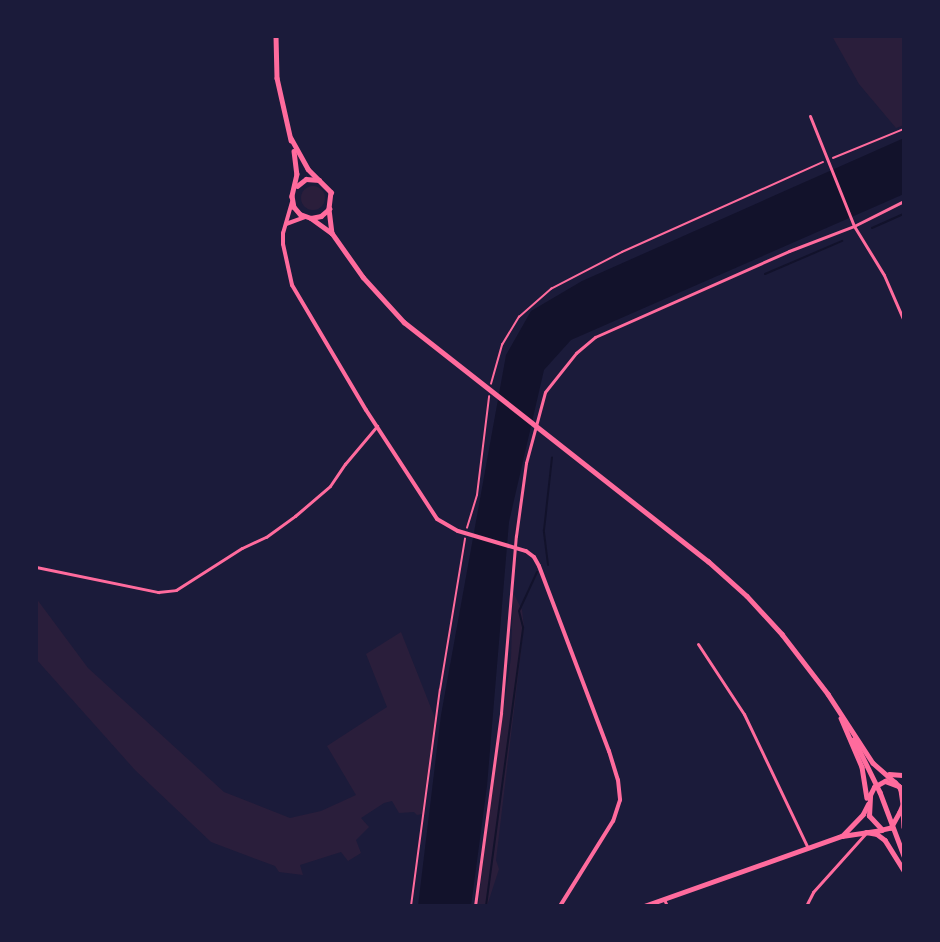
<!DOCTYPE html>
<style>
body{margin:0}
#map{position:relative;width:940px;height:942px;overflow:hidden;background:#1b1b3a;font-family:"Fira Sans",sans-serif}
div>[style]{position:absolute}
.green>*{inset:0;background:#2a1e3b}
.round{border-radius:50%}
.water>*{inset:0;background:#12122b}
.stream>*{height:2px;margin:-1px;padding:0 1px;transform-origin:1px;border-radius:1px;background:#12122b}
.path>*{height:1.5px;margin:-0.75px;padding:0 0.75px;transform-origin:0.75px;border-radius:0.75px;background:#ff6b9d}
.minor>*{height:3px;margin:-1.5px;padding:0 1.5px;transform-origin:1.5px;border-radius:1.5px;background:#ff6b9d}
.tertiary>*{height:4px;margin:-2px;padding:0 2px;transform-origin:2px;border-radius:2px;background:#ff6b9d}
.primary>*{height:4.5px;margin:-2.25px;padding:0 2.25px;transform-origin:2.25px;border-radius:2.25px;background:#ff6b9d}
.trunk>*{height:4.5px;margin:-2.25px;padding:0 2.25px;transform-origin:2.25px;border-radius:2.25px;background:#ff6b9d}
span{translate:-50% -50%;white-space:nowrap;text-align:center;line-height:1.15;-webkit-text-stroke:6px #1b1b3a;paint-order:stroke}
.frame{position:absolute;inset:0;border:38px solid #1b1b3a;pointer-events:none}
</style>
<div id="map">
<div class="green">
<i style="clip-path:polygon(832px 36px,904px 36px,904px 125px,896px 128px,859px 84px)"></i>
<i class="round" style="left:301px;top:186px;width:24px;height:24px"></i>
<i style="clip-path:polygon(513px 592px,522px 610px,524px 627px,496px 860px,499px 869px,487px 906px,478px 906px,493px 781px,511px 658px)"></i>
<i style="clip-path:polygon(36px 598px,88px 668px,224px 792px,290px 818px,321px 811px,356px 795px,327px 746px,387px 707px,366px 654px,401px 632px,435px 718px,422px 814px,417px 815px,414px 812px,399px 813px,392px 801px,384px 803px,361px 818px,369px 827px,356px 840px,361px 853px,348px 861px,341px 852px,300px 865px,303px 875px,279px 872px,275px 866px,211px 842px,135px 770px,36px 659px)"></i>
</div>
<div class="water">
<i style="clip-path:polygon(904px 138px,904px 194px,571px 340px,544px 370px,509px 522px,487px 786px,471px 906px,418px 906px,441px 715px,506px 355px,531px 311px,582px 281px)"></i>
</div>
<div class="stream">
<i style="left:872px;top:228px;width:35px;rotate:-24deg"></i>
<i style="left:765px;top:274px;width:84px;rotate:-23.2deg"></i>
<i style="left:548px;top:565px;width:35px;rotate:-97deg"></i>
<i style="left:544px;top:530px;width:73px;rotate:-83.7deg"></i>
<i style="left:486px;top:906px;width:281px;rotate:-82.4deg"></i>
<i style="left:523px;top:627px;width:16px;rotate:-104deg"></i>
<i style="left:519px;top:611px;width:43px;rotate:-65.2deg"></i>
</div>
<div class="path">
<i style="left:833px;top:158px;width:77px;rotate:-22.2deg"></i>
<i style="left:491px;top:384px;width:41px;rotate:-74.2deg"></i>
<i style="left:502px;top:345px;width:33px;rotate:-59deg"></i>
<i style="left:519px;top:317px;width:43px;rotate:-41.2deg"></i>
<i style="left:551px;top:289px;width:80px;rotate:-27.5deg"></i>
<i style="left:622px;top:252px;width:220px;rotate:-24.1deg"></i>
<i style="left:467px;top:528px;width:34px;rotate:-73deg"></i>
<i style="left:477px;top:495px;width:99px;rotate:-83deg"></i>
<i style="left:411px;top:906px;width:218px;rotate:-82.4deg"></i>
<i style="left:440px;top:690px;width:153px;rotate:-80.6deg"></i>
</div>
<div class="minor">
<i style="left:810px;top:116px;width:118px;rotate:68.2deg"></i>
<i style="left:854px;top:226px;width:57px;rotate:58.5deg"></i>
<i style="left:884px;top:275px;width:50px;rotate:66.5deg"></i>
<i style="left:36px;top:567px;width:125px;rotate:11.6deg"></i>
<i style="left:158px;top:592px;width:18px;rotate:-6deg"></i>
<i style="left:176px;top:590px;width:78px;rotate:-32.5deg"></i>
<i style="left:242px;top:548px;width:26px;rotate:-25deg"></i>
<i style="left:266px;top:537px;width:36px;rotate:-36deg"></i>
<i style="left:295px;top:516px;width:46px;rotate:-40.6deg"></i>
<i style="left:330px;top:486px;width:27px;rotate:-56deg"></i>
<i style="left:345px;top:464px;width:50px;rotate:-49.9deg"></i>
<i style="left:698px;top:644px;width:84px;rotate:56.7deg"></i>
<i style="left:744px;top:714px;width:148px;rotate:64.5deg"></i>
<i style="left:664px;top:899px;width:8px;rotate:67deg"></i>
<i style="left:475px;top:906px;width:195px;rotate:-82.3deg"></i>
<i style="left:501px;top:713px;width:178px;rotate:-85.2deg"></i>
<i style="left:516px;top:536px;width:74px;rotate:-82.2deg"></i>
<i style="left:526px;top:463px;width:73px;rotate:-75deg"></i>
<i style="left:545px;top:392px;width:50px;rotate:-51.5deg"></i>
<i style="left:576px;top:353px;width:25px;rotate:-40deg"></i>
<i style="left:595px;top:337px;width:212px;rotate:-23.9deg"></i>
<i style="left:789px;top:251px;width:70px;rotate:-21deg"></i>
<i style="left:854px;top:226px;width:56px;rotate:-26.6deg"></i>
<i style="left:806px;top:906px;width:16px;rotate:-63deg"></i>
<i style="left:813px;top:892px;width:78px;rotate:-48.1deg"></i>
</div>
<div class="tertiary">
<i style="left:292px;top:202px;width:32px;rotate:106deg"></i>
<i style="left:283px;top:233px;width:11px;rotate:90deg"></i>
<i style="left:283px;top:244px;width:42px;rotate:77.6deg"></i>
<i style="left:292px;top:285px;width:145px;rotate:59.4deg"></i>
<i style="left:366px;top:410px;width:130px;rotate:56.9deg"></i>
<i style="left:437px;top:519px;width:24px;rotate:30deg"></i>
<i style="left:458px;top:531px;width:71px;rotate:16.4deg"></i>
<i style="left:526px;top:551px;width:10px;rotate:37deg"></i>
<i style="left:534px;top:557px;width:10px;rotate:61deg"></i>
<i style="left:539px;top:566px;width:198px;rotate:69.3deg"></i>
<i style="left:609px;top:751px;width:30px;rotate:73deg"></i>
<i style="left:618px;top:780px;width:20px;rotate:84deg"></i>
<i style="left:620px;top:800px;width:22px;rotate:108deg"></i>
<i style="left:613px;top:821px;width:100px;rotate:121.9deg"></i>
<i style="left:286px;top:224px;width:20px;rotate:-20deg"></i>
</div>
<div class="primary">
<i style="left:842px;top:836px;width:30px;rotate:-46deg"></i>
<i style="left:863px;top:814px;width:11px;rotate:-63deg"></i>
<i style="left:644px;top:906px;width:210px;rotate:-19.5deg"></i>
<i style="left:842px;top:836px;width:40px;rotate:-8.5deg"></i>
</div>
<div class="trunk">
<i style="left:276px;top:36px;width:42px;rotate:88.6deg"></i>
<i style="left:277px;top:78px;width:64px;rotate:77.3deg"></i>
<i style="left:291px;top:138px;width:35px;rotate:61deg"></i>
<i style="left:308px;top:169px;width:33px;rotate:45deg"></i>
<i style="left:331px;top:192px;width:17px;rotate:97deg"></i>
<i style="left:329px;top:209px;width:24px;rotate:83deg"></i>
<i style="left:332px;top:233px;width:54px;rotate:54.8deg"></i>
<i style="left:363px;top:277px;width:61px;rotate:47.7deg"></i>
<i style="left:404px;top:322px;width:387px;rotate:38.2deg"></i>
<i style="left:708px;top:561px;width:52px;rotate:41.9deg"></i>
<i style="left:747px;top:596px;width:52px;rotate:47.4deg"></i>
<i style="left:782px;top:634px;width:76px;rotate:52.5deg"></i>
<i style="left:828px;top:694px;width:82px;rotate:56.9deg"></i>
<i style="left:873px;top:763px;width:29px;rotate:41deg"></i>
<i style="left:895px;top:782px;width:6px;rotate:45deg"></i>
<i style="left:899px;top:786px;width:4px;rotate:63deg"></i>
<i style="left:901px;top:790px;width:15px;rotate:82deg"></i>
<i style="left:903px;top:805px;width:8px;rotate:113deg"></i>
<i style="left:900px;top:812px;width:18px;rotate:119deg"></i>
<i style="left:891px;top:828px;width:9px;rotate:167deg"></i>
<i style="left:882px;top:830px;width:19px;rotate:-133deg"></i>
<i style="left:869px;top:816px;width:21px;rotate:-87deg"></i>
<i style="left:870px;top:795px;width:9px;rotate:-63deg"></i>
<i style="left:874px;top:787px;width:13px;rotate:-29deg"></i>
<i style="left:885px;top:781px;width:15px;rotate:20deg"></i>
<i style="left:294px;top:151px;width:23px;rotate:83deg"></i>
<i style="left:297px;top:174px;width:23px;rotate:103deg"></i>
<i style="left:292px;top:196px;width:11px;rotate:80deg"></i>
<i style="left:294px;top:207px;width:9px;rotate:49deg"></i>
<i style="left:300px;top:214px;width:12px;rotate:20deg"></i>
<i style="left:311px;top:218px;width:26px;rotate:36deg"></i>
<i style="left:297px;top:186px;width:11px;rotate:-38deg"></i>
<i style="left:306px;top:179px;width:13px;rotate:4deg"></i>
<i style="left:311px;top:218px;width:10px;rotate:-11deg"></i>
<i style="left:321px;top:216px;width:11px;rotate:-41deg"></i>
<i style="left:841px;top:718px;width:53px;rotate:66.8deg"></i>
<i style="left:862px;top:767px;width:31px;rotate:81deg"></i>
<i style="left:854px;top:739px;width:59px;rotate:63.9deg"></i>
<i style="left:880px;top:792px;width:68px;rotate:69.4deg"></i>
<i style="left:889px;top:774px;width:13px;rotate:4deg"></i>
<i style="left:903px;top:809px;width:18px;rotate:87deg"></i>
<i style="left:866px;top:832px;width:11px;rotate:10deg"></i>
<i style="left:877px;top:834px;width:10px;rotate:37deg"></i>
<i style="left:885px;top:840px;width:36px;rotate:58deg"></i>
</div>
<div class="frame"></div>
</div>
